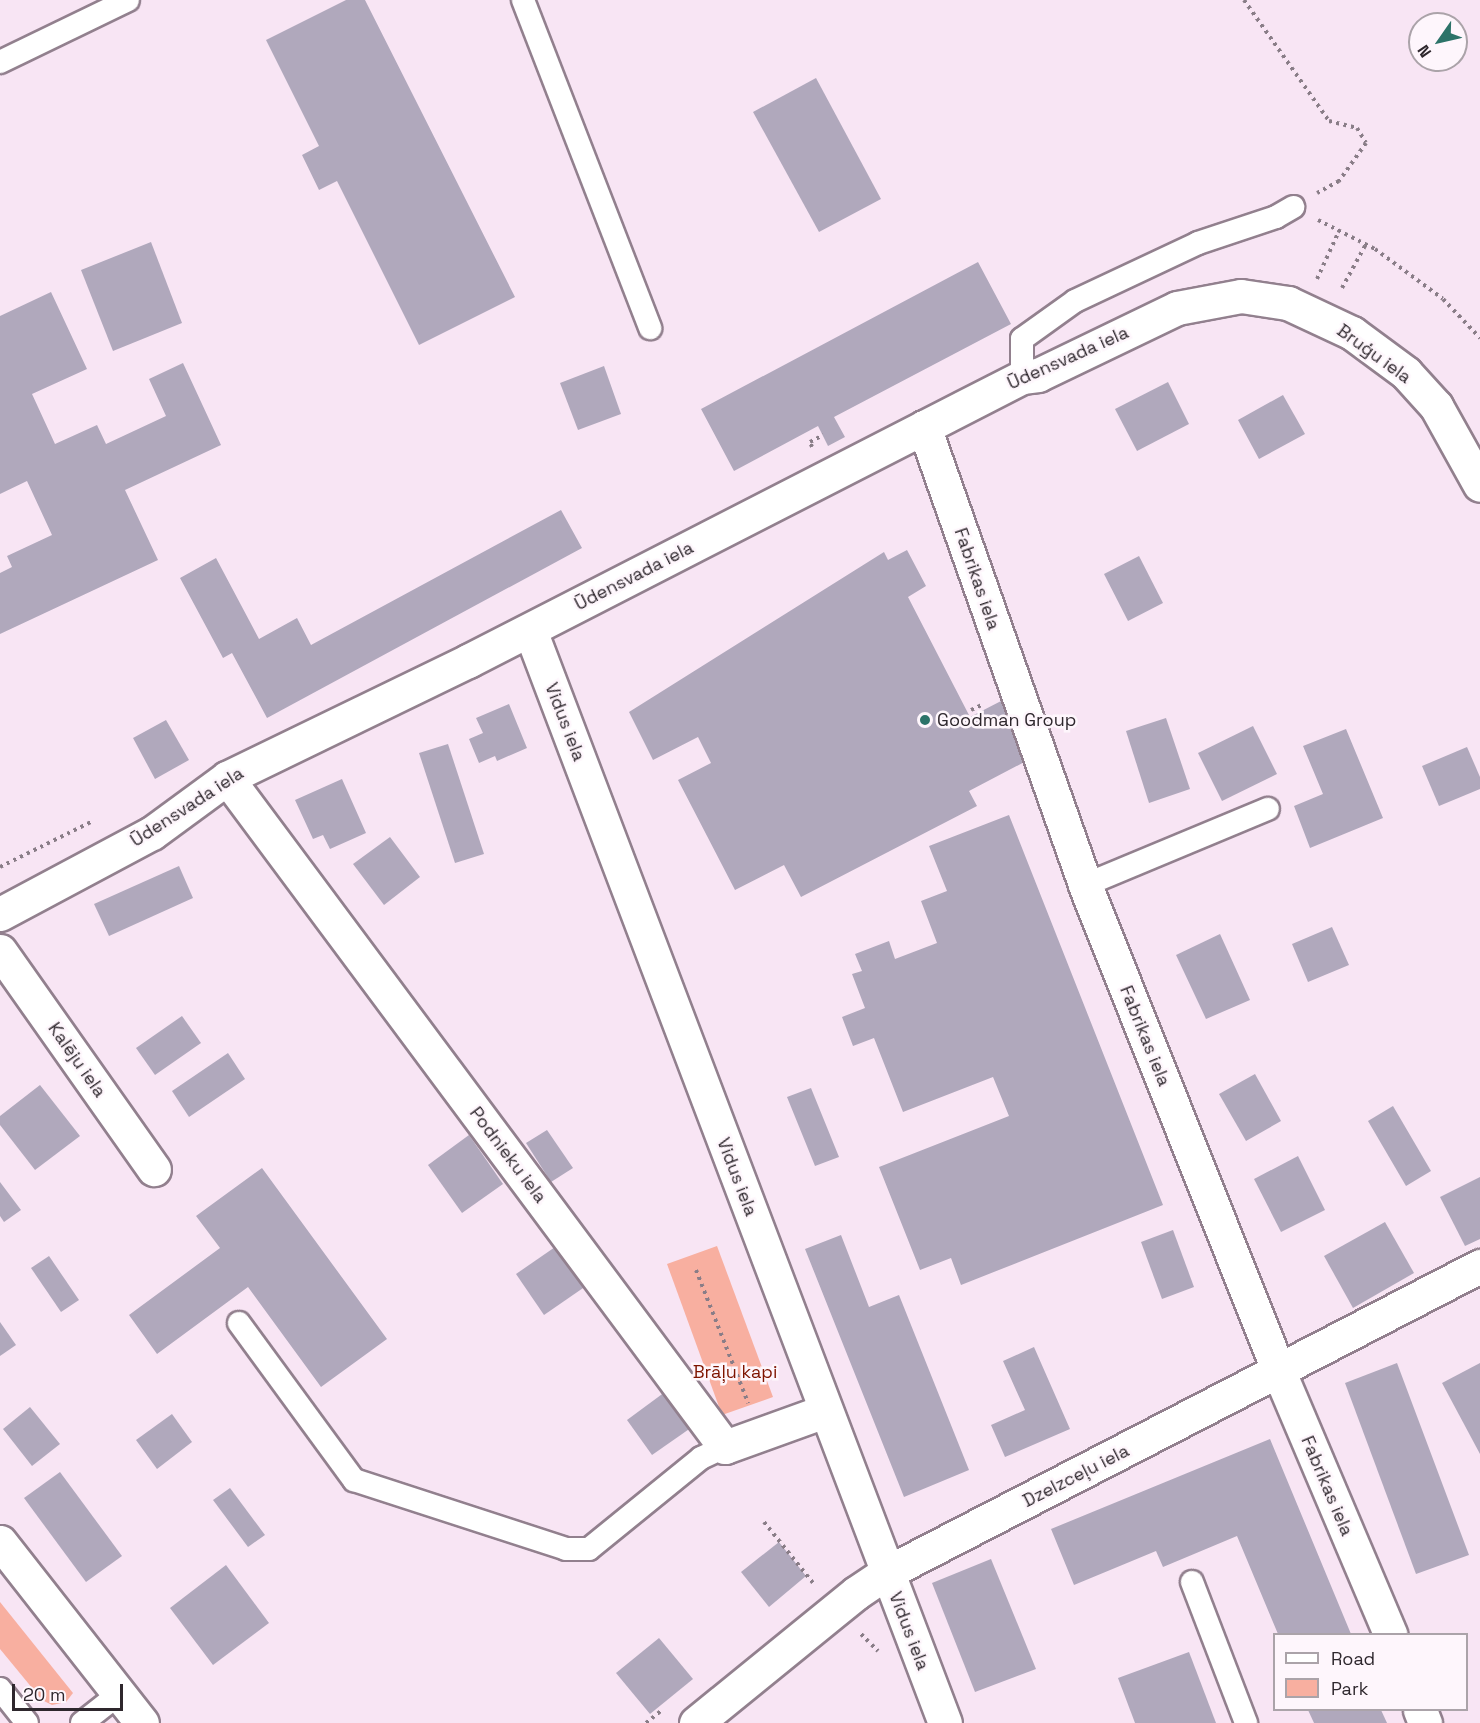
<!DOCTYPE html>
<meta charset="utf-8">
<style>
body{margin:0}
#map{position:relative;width:1480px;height:1723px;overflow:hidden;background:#f8e5f4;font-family:"Space Grotesk",sans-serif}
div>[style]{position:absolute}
.green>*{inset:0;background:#f8afa0}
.building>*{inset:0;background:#b0a8bc}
.path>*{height:4px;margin-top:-2px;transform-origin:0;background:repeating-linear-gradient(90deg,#897d87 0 3px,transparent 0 7.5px)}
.roads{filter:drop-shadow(2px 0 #92808e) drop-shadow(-2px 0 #92808e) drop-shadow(0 2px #92808e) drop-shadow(0 -2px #92808e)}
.lane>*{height:22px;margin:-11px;padding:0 11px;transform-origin:11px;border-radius:11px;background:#fff}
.street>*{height:33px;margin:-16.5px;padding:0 16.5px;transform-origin:16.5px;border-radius:16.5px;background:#fff}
.secondary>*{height:33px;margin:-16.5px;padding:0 16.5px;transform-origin:16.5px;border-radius:16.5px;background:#fff}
.dots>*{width:16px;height:16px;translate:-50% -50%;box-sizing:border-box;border:3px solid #fef6fc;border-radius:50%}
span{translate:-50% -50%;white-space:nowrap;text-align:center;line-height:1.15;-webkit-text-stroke:5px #fef6fc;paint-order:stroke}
.street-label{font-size:18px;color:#2e272d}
.poi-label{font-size:18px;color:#2e272d}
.left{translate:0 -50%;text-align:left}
.park-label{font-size:18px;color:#7e1400}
.legend{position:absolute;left:1273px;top:1633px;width:195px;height:78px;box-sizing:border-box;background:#fef6fc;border:2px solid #aba3a9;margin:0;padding:8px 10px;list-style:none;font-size:18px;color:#2e272d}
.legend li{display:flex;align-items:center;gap:12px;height:30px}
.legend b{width:30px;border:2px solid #aba3a9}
.north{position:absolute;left:1408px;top:12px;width:60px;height:60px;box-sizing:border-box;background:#fef6fc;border:2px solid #aba3a9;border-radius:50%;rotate:236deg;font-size:16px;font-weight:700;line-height:24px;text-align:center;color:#2e272d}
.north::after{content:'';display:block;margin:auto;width:21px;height:27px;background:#2c7369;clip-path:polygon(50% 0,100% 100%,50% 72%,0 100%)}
.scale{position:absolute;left:12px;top:1684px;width:111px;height:27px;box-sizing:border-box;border:3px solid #2e272d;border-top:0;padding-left:8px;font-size:18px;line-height:21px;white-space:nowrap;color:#2e272d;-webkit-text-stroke:4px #fef6fc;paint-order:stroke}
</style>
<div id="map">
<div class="green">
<i style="clip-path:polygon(717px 1246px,773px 1397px,722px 1415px,667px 1264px)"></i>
<i style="clip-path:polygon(0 1602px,73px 1693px,66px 1702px,52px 1705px,42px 1700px,0 1649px)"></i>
</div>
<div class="building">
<i style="clip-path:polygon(346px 0,365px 0,515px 297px,419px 345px,337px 181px,319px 190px,302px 155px,319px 146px,266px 40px)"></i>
<i style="clip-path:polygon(816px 78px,881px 199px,819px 232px,753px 112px)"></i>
<i style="clip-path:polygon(151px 242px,182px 323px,113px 351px,81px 270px)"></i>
<i style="clip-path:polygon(978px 262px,1011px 324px,834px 417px,845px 437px,828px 446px,818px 426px,734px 471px,701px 409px)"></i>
<i style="clip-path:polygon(51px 292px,87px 369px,32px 394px,55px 444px,97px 425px,106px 444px,166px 416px,149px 379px,183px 363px,221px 445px,125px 490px,158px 560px,0 634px,0 573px,12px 567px,7px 556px,52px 535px,27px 481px,0 494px,0 316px)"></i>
<i style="clip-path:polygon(604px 366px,621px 414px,578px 430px,560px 383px)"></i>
<i style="clip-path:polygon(1168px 382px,1189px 424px,1137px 451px,1115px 409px)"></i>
<i style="clip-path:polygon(1283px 395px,1305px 434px,1259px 459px,1238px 420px)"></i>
<i style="clip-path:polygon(561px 510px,582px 548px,267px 718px,232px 653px,223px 658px,180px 578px,216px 558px,259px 639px,297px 618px,311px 645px)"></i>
<i style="clip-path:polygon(907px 550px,926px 586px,908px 597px,970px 717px,1003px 700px,1032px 758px,969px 791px,977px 806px,801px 897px,784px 865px,735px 890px,678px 780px,711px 763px,698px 737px,653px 760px,629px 712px,884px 552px,888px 560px)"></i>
<i style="clip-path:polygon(1139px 556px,1163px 603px,1128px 621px,1104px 574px)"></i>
<i style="clip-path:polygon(509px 704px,527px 748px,497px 761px,495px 756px,479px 763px,469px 739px,483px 733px,476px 718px)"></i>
<i style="clip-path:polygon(1166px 718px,1190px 789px,1149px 803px,1126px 731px)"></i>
<i style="clip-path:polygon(166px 720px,189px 760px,155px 779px,133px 738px)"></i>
<i style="clip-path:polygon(1253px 726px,1277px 774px,1222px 801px,1198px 753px)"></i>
<i style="clip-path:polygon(1346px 729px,1383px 818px,1310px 848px,1294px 806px,1323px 794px,1303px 746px)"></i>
<i style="clip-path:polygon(448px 744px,484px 854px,455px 863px,419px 753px)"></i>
<i style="clip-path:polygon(1467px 747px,1480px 777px,1480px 789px,1439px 806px,1422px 766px)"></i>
<i style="clip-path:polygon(342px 779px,366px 833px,330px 849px,323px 835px,313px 839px,295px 800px)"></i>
<i style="clip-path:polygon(1009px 815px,1163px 1205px,961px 1285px,951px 1258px,920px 1270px,879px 1167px,1009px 1116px,993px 1077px,903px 1112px,874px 1038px,853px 1046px,842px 1017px,865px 1008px,852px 974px,862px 971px,855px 954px,889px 941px,895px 959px,937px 943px,921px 901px,947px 891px,929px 846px)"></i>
<i style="clip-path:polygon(390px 837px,420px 877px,384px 905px,353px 864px)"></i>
<i style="clip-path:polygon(179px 866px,193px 898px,109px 936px,94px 904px)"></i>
<i style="clip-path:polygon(1332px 927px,1349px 965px,1308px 982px,1292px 944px)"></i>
<i style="clip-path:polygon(1220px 934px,1250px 1000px,1206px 1019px,1176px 955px)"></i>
<i style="clip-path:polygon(182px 1016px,201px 1043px,155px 1075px,136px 1048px)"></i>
<i style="clip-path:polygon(228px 1053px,245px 1079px,189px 1117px,172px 1091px)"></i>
<i style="clip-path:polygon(1255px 1074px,1281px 1121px,1246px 1141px,1219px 1094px)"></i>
<i style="clip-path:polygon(40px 1085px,80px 1136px,35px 1170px,0 1125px,0 1116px)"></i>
<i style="clip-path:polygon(811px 1088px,839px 1157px,815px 1166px,787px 1097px)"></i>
<i style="clip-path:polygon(1393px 1106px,1431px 1171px,1406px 1186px,1368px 1121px)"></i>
<i style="clip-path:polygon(547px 1130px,573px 1168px,551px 1182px,526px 1143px)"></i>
<i style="clip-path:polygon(469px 1135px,503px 1184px,462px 1213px,428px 1165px)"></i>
<i style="clip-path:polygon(1298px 1156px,1325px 1210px,1281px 1232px,1254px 1179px)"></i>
<i style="clip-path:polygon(262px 1168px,387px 1339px,321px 1387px,248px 1287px,157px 1354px,129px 1315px,220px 1248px,196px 1216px)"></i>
<i style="clip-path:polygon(1480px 1177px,1480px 1239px,1465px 1246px,1440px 1197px)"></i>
<i style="clip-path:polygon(0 1182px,21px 1210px,4px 1222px,0 1216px)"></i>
<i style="clip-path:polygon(1385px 1222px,1414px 1273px,1353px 1308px,1324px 1256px)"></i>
<i style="clip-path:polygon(1173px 1230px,1194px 1287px,1162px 1299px,1141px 1242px)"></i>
<i style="clip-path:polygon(841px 1235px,869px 1307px,899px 1295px,969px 1470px,904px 1497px,805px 1249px)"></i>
<i style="clip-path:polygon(558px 1245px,586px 1286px,544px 1315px,516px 1274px)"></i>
<i style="clip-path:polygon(49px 1256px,79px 1300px,61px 1312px,31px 1268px)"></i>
<i style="clip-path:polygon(0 1322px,16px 1345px,0 1356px)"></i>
<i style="clip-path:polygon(1034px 1347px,1070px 1429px,1005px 1457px,991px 1425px,1025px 1410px,1003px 1361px)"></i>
<i style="clip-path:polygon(1397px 1363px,1469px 1555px,1416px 1574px,1345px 1383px)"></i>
<i style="clip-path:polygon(1480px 1363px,1480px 1454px,1442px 1383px)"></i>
<i style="clip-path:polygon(669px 1389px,695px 1425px,652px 1455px,627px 1420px)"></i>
<i style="clip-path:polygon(30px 1407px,60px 1444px,32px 1466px,3px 1429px)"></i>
<i style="clip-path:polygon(172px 1414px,192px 1442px,157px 1469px,136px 1440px)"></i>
<i style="clip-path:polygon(1270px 1439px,1351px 1634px,1278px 1634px,1237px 1536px,1163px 1567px,1156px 1551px,1074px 1585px,1051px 1529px)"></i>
<i style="clip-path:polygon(60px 1472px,122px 1556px,86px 1582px,24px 1498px)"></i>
<i style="clip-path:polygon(230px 1488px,265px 1535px,248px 1547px,213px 1500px)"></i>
<i style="clip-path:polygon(779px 1542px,806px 1576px,769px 1607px,741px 1572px)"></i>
<i style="clip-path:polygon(991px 1559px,1036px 1669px,975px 1692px,932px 1583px)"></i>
<i style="clip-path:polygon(226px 1565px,269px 1623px,213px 1665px,170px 1608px)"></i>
<i style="clip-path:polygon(659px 1638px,693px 1679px,650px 1714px,616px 1673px)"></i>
<i style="clip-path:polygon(1189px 1652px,1216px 1723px,1135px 1723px,1118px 1678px)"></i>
<i style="clip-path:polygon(1308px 1710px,1381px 1710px,1387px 1723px,1314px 1723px)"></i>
</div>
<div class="path">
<i style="left:1244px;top:0;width:148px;rotate:54.9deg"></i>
<i style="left:1329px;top:121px;width:29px;rotate:14deg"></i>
<i style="left:1357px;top:128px;width:17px;rotate:59deg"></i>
<i style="left:1366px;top:143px;width:47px;rotate:125.4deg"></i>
<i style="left:1339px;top:181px;width:25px;rotate:151deg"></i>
<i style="left:1318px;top:220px;width:64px;rotate:27deg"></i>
<i style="left:1375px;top:249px;width:84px;rotate:36.3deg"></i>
<i style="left:1443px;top:299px;width:54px;rotate:46.5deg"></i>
<i style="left:1317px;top:279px;width:53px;rotate:-65.4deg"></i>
<i style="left:1342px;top:288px;width:50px;rotate:-61.4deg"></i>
<i style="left:812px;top:447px;width:5px;rotate:-112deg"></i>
<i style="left:810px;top:442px;width:15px;rotate:-28deg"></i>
<i style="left:971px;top:710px;width:14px;rotate:-25deg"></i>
<i style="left:0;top:867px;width:102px;rotate:-26.3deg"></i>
<i style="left:696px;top:1270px;width:143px;rotate:68.6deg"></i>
<i style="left:764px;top:1522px;width:78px;rotate:51.2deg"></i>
<i style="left:861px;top:1634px;width:24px;rotate:45deg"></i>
<i style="left:646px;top:1723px;width:21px;rotate:-39deg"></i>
</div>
<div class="roads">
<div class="lane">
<i style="left:523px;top:0;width:352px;rotate:68.8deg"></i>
<i style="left:0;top:62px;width:142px;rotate:-25.8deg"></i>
<i style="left:1022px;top:377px;width:38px;rotate:-90deg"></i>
<i style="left:1022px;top:339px;width:65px;rotate:-35.6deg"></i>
<i style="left:1075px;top:301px;width:136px;rotate:-25.2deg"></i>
<i style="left:1198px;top:243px;width:82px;rotate:-18.4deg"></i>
<i style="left:1276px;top:217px;width:20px;rotate:-30deg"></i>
<i style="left:1085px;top:885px;width:198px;rotate:-22.6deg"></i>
<i style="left:239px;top:1323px;width:195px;rotate:53.8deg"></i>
<i style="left:354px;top:1480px;width:223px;rotate:18deg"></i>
<i style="left:566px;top:1549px;width:23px"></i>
<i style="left:589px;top:1549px;width:144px;rotate:-39.1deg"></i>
<i style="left:701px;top:1458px;width:26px;rotate:-25deg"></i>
<i style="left:1192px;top:1582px;width:151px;rotate:69deg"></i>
<i style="left:0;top:1689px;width:43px;rotate:51.5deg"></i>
<i style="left:82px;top:1723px;width:47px;rotate:-38.1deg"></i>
</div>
<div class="street">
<i style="left:924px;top:427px;width:485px;rotate:70.6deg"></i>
<i style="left:1085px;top:885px;width:524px;rotate:68.28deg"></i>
<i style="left:1279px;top:1372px;width:285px;rotate:67deg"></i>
<i style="left:530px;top:630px;width:1169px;rotate:69.21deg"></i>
<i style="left:227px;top:778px;width:834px;rotate:53.34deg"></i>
<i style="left:725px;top:1447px;width:106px;rotate:-19.8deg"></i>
<i style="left:0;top:914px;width:172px;rotate:-28.1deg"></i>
<i style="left:152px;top:833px;width:93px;rotate:-36.3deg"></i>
<i style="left:227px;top:778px;width:268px;rotate:-25.9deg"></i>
<i style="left:468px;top:661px;width:623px;rotate:-27.14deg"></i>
<i style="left:1022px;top:377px;width:16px;rotate:-7deg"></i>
<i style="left:1038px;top:375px;width:154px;rotate:-25.7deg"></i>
<i style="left:1177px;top:308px;width:65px;rotate:-10.6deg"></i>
<i style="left:1241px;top:296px;width:48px;rotate:8.5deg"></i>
<i style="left:1288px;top:303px;width:71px;rotate:25.1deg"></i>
<i style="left:1352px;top:333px;width:67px;rotate:36.5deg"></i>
<i style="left:1406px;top:373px;width:45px;rotate:47.7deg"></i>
<i style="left:1436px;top:406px;width:90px;rotate:60.9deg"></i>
<i style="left:0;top:951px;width:267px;rotate:54.8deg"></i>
<i style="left:1420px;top:1710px;width:14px;rotate:69deg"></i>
<i style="left:696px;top:1723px;width:206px;rotate:-39.1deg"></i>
<i style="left:856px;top:1593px;width:36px;rotate:-34deg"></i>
<i style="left:886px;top:1573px;width:669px;rotate:-27.33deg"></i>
</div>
<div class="secondary">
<i style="left:0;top:1542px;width:230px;rotate:51.9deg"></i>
</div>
</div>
<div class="dots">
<i style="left:925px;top:720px;background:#2c7369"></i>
</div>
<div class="street-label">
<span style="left:1374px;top:354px;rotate:36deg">Bruģu iela</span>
<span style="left:1068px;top:358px;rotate:-24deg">Ūdensvada iela</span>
<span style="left:634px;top:576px;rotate:-27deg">Ūdensvada iela</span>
<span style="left:977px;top:579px;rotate:71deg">Fabrikas iela</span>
<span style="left:565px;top:722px;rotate:69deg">Vidus iela</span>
<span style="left:187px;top:807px;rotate:-33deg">Ūdensvada iela</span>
<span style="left:1145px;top:1036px;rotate:68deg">Fabrikas iela</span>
<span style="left:77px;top:1060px;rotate:55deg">Kalēju iela</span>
<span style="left:508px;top:1155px;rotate:53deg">Podnieku iela</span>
<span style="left:737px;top:1177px;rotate:69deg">Vidus iela</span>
<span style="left:1076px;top:1476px;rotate:-27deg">Dzelzceļu iela</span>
<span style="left:1327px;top:1486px;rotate:67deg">Fabrikas iela</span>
<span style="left:909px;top:1631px;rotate:69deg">Vidus iela</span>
</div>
<div class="poi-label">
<span class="left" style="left:937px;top:720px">Goodman Group</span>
</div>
<div class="park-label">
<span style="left:735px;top:1372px">Brāļu kapi</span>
</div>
<ul class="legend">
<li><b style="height:8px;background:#fff"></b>Road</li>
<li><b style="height:16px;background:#f8afa0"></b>Park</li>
</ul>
<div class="north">N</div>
<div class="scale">20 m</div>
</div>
